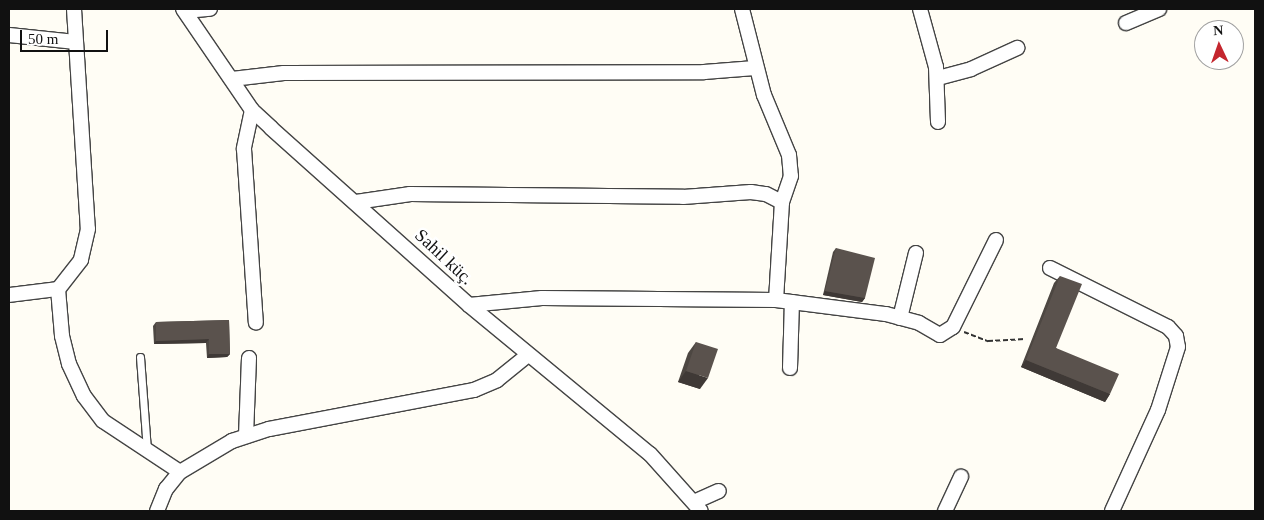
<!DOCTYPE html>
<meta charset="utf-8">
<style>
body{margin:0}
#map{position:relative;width:1264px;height:520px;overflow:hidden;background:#fffdf5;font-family:"Times New Roman",serif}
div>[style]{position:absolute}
.path>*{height:2px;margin-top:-1px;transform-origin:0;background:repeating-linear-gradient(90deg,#333 0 5px,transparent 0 7.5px)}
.roads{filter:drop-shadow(1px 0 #444) drop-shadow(-1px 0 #444) drop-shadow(0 1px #444) drop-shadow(0 -1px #444)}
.service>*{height:7px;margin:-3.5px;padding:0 3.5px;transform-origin:3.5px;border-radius:3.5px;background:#fff}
.minor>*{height:14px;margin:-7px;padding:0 7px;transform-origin:7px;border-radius:7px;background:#fff}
.wall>*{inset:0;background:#4d4742}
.shaded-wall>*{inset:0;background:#3f3936}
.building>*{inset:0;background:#5a524d}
span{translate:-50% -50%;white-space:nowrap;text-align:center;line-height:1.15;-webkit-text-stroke:5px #fff;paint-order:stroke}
.street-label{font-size:18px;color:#111}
.frame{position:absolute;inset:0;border:10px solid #111;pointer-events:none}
.north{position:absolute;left:1194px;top:20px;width:50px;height:50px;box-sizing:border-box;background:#fff;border:1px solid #a0a0a0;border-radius:50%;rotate:357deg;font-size:14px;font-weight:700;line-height:20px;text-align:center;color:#111}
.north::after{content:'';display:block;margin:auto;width:18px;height:22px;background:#c4262e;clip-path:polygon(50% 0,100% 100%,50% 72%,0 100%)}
.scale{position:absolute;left:20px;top:30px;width:88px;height:22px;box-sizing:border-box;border:2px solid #111;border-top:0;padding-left:6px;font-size:15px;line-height:18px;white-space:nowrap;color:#111;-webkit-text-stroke:4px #fff;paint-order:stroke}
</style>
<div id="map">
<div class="path">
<i style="left:964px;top:332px;width:26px;rotate:21deg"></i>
<i style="left:988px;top:341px;width:37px;rotate:-3deg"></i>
</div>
<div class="roads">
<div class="service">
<i style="left:140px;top:357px;width:93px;rotate:85.7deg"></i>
</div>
<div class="minor">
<i style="left:74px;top:9px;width:220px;rotate:86.4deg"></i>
<i style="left:88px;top:229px;width:32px;rotate:103deg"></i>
<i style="left:81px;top:260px;width:37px;rotate:128deg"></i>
<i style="left:58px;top:289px;width:47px;rotate:85.1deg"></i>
<i style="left:62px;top:336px;width:29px;rotate:76deg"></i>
<i style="left:69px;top:364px;width:35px;rotate:65deg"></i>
<i style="left:84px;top:396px;width:31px;rotate:53deg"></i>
<i style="left:103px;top:421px;width:92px;rotate:33.5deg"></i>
<i style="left:183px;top:9px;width:122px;rotate:55.7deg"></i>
<i style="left:252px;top:110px;width:26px;rotate:43deg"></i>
<i style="left:271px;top:128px;width:266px;rotate:41.8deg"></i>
<i style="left:469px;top:305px;width:234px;rotate:39.5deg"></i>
<i style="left:650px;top:454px;width:76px;rotate:48.2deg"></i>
<i style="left:742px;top:9px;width:89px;rotate:75.7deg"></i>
<i style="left:764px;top:95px;width:65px;rotate:67.4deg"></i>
<i style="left:789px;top:155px;width:21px;rotate:85deg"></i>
<i style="left:791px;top:176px;width:28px;rotate:109deg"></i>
<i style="left:782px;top:202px;width:98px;rotate:93.5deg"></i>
<i style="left:920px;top:9px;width:60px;rotate:74.6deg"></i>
<i style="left:936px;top:67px;width:55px;rotate:87.9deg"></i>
<i style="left:185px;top:11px;width:25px;rotate:-5deg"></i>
<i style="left:1126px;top:23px;width:36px;rotate:-23deg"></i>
<i style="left:9px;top:35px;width:67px;rotate:6deg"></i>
<i style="left:938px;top:78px;width:34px;rotate:-15deg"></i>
<i style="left:971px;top:69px;width:51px;rotate:-24.5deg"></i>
<i style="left:232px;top:79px;width:52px;rotate:-6.6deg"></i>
<i style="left:284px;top:73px;width:420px;rotate:-0.1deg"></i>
<i style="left:704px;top:72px;width:51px;rotate:-4.5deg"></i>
<i style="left:252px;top:110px;width:40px;rotate:102deg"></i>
<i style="left:244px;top:149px;width:174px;rotate:86.1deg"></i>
<i style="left:356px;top:202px;width:55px;rotate:-8.4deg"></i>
<i style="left:410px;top:194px;width:273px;rotate:0.6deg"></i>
<i style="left:683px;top:197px;width:68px;rotate:-4.2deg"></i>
<i style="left:751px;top:192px;width:15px;rotate:8deg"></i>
<i style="left:766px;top:194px;width:18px;rotate:27deg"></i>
<i style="left:1050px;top:268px;width:132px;rotate:26.6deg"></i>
<i style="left:1168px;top:327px;width:12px;rotate:48deg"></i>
<i style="left:1176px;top:336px;width:11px;rotate:80deg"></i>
<i style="left:1178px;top:347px;width:66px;rotate:107.6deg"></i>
<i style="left:1158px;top:410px;width:111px;rotate:114.5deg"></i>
<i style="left:9px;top:295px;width:49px;rotate:-7deg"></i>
<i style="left:469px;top:305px;width:73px;rotate:-5.5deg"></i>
<i style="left:542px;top:298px;width:234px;rotate:0.5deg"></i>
<i style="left:776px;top:300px;width:111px;rotate:7.3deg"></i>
<i style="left:886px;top:314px;width:34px;rotate:15deg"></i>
<i style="left:919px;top:323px;width:24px;rotate:30deg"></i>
<i style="left:940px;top:335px;width:15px;rotate:-32deg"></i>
<i style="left:953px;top:327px;width:97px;rotate:-63.7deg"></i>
<i style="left:900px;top:318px;width:67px;rotate:-76.2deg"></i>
<i style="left:790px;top:368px;width:66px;rotate:-88.3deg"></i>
<i style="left:246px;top:436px;width:78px;rotate:-87.8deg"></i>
<i style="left:694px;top:502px;width:27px;rotate:-24deg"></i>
<i style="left:157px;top:511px;width:24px;rotate:-68deg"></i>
<i style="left:166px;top:489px;width:22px;rotate:-51deg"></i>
<i style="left:180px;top:472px;width:61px;rotate:-30.8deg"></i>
<i style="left:232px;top:441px;width:39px;rotate:-18deg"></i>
<i style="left:269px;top:429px;width:209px;rotate:-10.8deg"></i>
<i style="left:474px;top:390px;width:25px;rotate:-23deg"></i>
<i style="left:497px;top:380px;width:40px;rotate:-39deg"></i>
<i style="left:945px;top:511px;width:38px;rotate:-65deg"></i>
</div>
</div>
<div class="wall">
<i style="clip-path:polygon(836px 248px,865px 298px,862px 302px,823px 295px,833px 252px)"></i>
<i style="clip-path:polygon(1060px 276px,1056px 348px,1110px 394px,1105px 402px,1021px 367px,1054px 283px)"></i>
<i style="clip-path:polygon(229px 320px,230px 354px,227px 357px,207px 358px,206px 343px,154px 344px,153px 326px,156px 322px)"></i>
<i style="clip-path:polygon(696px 342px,700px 389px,678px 382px,688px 353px)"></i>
</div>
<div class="shaded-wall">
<i style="clip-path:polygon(825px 291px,865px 298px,862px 302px,823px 295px)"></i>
<i style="clip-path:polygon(209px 339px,206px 343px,154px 344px,156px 341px)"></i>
<i style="clip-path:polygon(209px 354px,230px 354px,227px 357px,207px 358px)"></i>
<i style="clip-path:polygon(1026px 360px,1110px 394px,1105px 402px,1021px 367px)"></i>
<i style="clip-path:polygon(686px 371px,708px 378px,700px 389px,678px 382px)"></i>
</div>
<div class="building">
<i style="clip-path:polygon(836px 248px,875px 258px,865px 298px,825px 291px)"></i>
<i style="clip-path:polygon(1060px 276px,1082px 284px,1056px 348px,1119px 374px,1110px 394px,1026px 360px)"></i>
<i style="clip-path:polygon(229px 320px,230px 354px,209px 354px,209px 339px,156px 341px,156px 322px)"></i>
<i style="clip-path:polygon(696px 342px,718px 349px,708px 378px,686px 371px)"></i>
</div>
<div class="street-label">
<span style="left:444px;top:257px;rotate:43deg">Sahil küç.</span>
</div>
<div class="frame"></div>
<div class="north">N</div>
<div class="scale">50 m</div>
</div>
